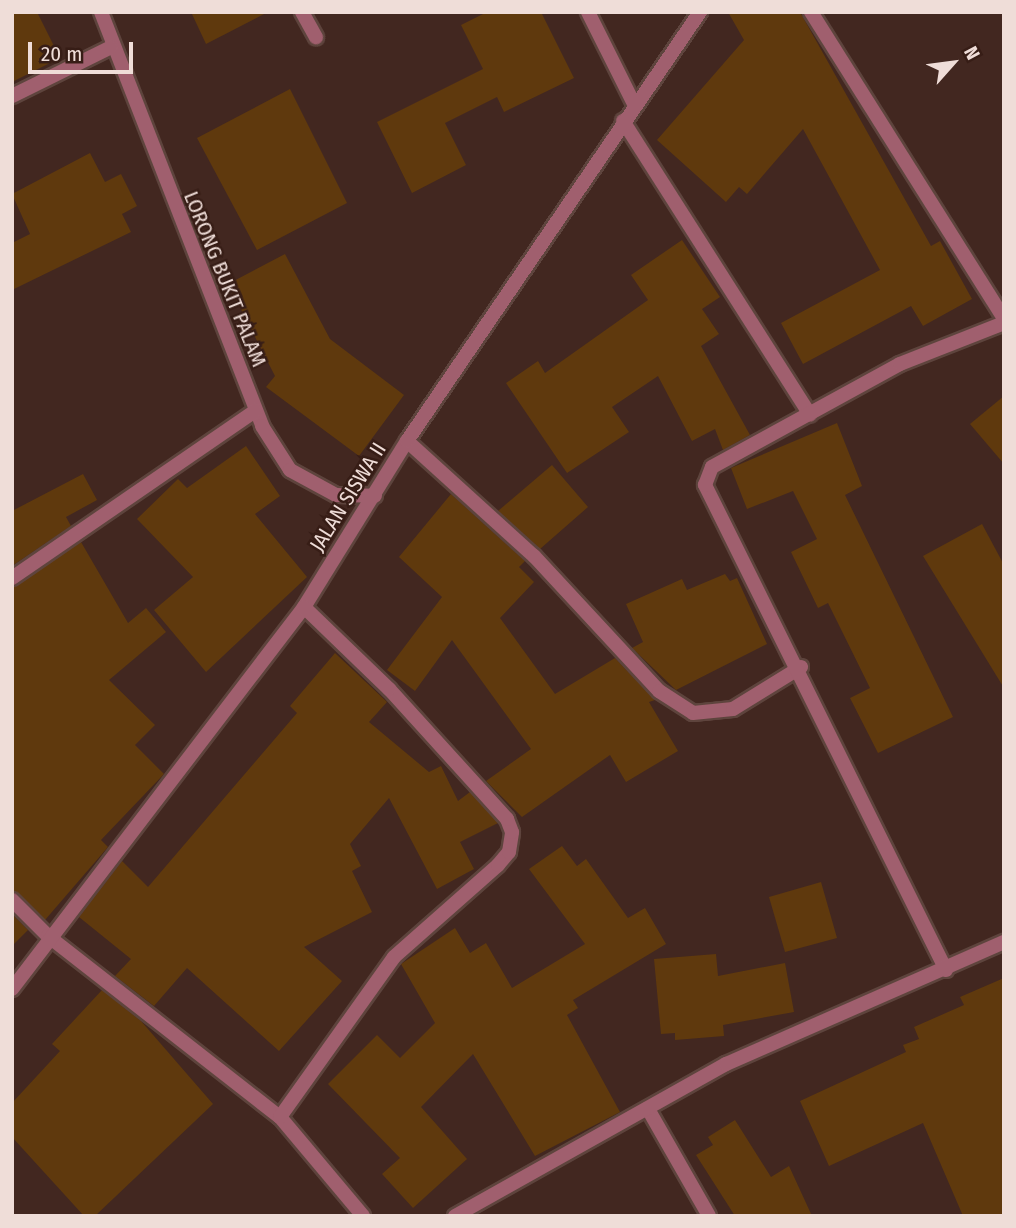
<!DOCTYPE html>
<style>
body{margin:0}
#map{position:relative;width:1016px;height:1228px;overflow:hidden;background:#422720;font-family:"Fira Sans Condensed",sans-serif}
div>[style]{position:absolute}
.building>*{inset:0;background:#5f390d}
.roads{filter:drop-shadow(2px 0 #5e443d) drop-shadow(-2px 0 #5e443d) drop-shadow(0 2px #5e443d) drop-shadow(0 -2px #5e443d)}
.minor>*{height:14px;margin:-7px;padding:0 7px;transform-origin:7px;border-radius:7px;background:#a05f6e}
span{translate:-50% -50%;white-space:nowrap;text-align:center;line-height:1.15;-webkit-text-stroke:5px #371d16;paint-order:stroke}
.street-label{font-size:21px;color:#efddd8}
.frame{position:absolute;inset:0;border:14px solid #efddd8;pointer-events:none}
.north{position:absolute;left:918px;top:28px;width:70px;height:70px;-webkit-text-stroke:5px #371d16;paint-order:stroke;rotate:62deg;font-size:19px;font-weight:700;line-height:28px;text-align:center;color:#efddd8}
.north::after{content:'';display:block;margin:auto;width:24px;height:32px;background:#efddd8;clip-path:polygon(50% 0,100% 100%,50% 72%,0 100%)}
.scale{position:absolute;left:28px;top:42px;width:105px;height:32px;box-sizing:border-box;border:4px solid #efddd8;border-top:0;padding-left:9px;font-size:21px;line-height:24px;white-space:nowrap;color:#efddd8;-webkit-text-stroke:5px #371d16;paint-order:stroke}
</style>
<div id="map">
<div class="building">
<i style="clip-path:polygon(12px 12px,37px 12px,60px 58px,12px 82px)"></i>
<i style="clip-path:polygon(191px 12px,268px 12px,206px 44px)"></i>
<i style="clip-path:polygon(487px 12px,541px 12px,574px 78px,504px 112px,497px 97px,445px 123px,466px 165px,412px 193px,377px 122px,483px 69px,461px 25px)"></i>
<i style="clip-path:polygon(728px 12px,800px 12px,931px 246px,940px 241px,972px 299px,923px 326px,911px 306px,803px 364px,781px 323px,880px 270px,803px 129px,747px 194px,739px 187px,726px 202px,657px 140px,744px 40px)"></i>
<i style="clip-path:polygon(290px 89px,347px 203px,257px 250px,197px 138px)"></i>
<i style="clip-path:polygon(90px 153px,105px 182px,121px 174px,137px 206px,122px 214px,131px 232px,12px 290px,12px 243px,30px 234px,12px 194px)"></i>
<i style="clip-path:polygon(682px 240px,720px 297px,702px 309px,719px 334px,701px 346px,750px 435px,723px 450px,715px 429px,692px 441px,658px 376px,612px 407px,629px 432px,567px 473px,506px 383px,538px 361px,545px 373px,648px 300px,631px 275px)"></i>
<i style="clip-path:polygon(285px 254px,330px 339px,404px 395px,359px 456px,266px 387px,275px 376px,228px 284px)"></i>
<i style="clip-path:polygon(1004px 396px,1004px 464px,970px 424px)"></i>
<i style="clip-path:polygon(837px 423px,862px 486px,845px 495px,953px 717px,878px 753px,850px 698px,870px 688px,828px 603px,818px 608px,791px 552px,817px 539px,793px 491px,747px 509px,731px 468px)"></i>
<i style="clip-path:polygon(246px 446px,280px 496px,255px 514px,307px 577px,206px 672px,154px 610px,193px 577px,137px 519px,178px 479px,187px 488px)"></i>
<i style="clip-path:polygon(552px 465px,588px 507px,540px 549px,498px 511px)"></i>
<i style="clip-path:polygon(83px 474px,97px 500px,66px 517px,71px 526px,12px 566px,12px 511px)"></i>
<i style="clip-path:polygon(451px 494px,525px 561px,519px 567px,534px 582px,500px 618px,555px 694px,615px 658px,655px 700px,649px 702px,678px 751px,626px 782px,610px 755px,522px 817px,486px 781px,531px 749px,452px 640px,415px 691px,387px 670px,442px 597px,399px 557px)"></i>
<i style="clip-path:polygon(982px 524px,1004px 565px,1004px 688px,923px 556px)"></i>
<i style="clip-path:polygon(81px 542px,128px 623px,146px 608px,166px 632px,109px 680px,155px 725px,135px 745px,164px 774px,101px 840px,108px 847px,45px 920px,12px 891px,12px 588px)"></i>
<i style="clip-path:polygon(725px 574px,730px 581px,737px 578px,767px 644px,676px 690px,632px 648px,643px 642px,626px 604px,682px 579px,687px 590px)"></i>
<i style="clip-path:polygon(335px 653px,387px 702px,369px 722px,429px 772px,441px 766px,458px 801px,470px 792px,498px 823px,460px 842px,474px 869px,437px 889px,389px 798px,350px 844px,361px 866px,352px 871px,372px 912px,304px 947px,342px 981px,279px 1051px,187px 968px,154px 1006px,115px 976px,131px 959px,79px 917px,122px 861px,148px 887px,297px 713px,290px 706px)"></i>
<i style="clip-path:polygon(562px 846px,577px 866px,586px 859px,628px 918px,645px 908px,666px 944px,573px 1000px,578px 1008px,567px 1015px,620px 1112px,535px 1156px,473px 1054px,421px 1107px,467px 1159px,413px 1208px,382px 1174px,400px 1158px,328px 1084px,377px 1035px,400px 1058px,435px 1023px,401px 964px,455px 928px,470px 953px,486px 943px,512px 988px,585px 944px,529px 869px)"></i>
<i style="clip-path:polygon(821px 882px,837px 938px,785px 952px,769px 897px)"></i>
<i style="clip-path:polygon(12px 914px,28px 930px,12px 946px)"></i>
<i style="clip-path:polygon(716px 954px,718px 976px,785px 963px,794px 1012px,723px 1025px,724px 1036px,675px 1040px,675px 1033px,661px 1034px,654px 959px)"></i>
<i style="clip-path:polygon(1004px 978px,1004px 1216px,963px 1216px,923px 1123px,829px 1166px,800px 1101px,906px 1052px,903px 1045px,919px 1039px,914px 1027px,964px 1005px,960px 997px)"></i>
<i style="clip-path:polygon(102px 990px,141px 1021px,213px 1104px,95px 1216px,84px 1216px,12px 1137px,12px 1103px,60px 1051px,52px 1044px)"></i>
<i style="clip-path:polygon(735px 1120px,771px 1177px,789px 1166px,812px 1216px,735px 1216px,696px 1155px,713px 1145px,708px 1137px)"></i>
</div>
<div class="roads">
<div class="minor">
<i style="left:101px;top:12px;width:444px;rotate:68.7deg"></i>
<i style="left:262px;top:426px;width:52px;rotate:57.5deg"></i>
<i style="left:290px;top:470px;width:52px;rotate:28.5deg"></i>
<i style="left:336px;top:495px;width:39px;rotate:1deg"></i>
<i style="left:302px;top:12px;width:29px;rotate:61deg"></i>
<i style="left:588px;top:12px;width:103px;rotate:63.4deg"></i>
<i style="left:811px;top:12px;width:362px;rotate:57.8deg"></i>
<i style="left:12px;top:96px;width:110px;rotate:-26.3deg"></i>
<i style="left:623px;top:121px;width:348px;rotate:57.5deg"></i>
<i style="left:407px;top:441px;width:171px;rotate:42.2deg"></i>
<i style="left:534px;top:556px;width:184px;rotate:47.2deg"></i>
<i style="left:659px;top:691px;width:40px;rotate:32.9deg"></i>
<i style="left:693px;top:713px;width:40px;rotate:-5.7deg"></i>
<i style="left:733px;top:709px;width:80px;rotate:-31.7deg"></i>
<i style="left:12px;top:578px;width:295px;rotate:-34.5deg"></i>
<i style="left:12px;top:900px;width:51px;rotate:45deg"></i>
<i style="left:48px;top:936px;width:294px;rotate:38deg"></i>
<i style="left:280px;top:1117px;width:129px;rotate:50deg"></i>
<i style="left:946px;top:970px;width:542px;rotate:-116.42deg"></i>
<i style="left:705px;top:485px;width:19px;rotate:-69deg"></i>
<i style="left:712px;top:467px;width:214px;rotate:-28.7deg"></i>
<i style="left:900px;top:364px;width:112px;rotate:-21.5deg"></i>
<i style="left:12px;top:989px;width:481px;rotate:-52.6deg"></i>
<i style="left:304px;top:607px;width:195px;rotate:-58.2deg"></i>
<i style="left:407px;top:441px;width:520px;rotate:-55.67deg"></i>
<i style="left:648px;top:1109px;width:123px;rotate:60.3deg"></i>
<i style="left:280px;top:1117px;width:196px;rotate:-54.5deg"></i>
<i style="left:394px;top:957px;width:139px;rotate:-41.5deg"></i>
<i style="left:498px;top:865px;width:17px;rotate:-50deg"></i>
<i style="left:509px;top:852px;width:20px;rotate:-81deg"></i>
<i style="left:512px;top:832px;width:14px;rotate:-111deg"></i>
<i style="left:507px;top:819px;width:176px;rotate:-132.2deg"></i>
<i style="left:389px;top:689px;width:118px;rotate:-136deg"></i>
<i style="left:455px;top:1216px;width:311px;rotate:-29.3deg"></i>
<i style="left:726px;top:1064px;width:304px;rotate:-23.7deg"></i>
</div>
</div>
<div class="street-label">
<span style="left:225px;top:279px;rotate:68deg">LORONG BUKIT PALAM</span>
<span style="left:348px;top:497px;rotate:-58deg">JALAN SISWA II</span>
</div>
<div class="frame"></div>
<div class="north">N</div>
<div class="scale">20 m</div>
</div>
